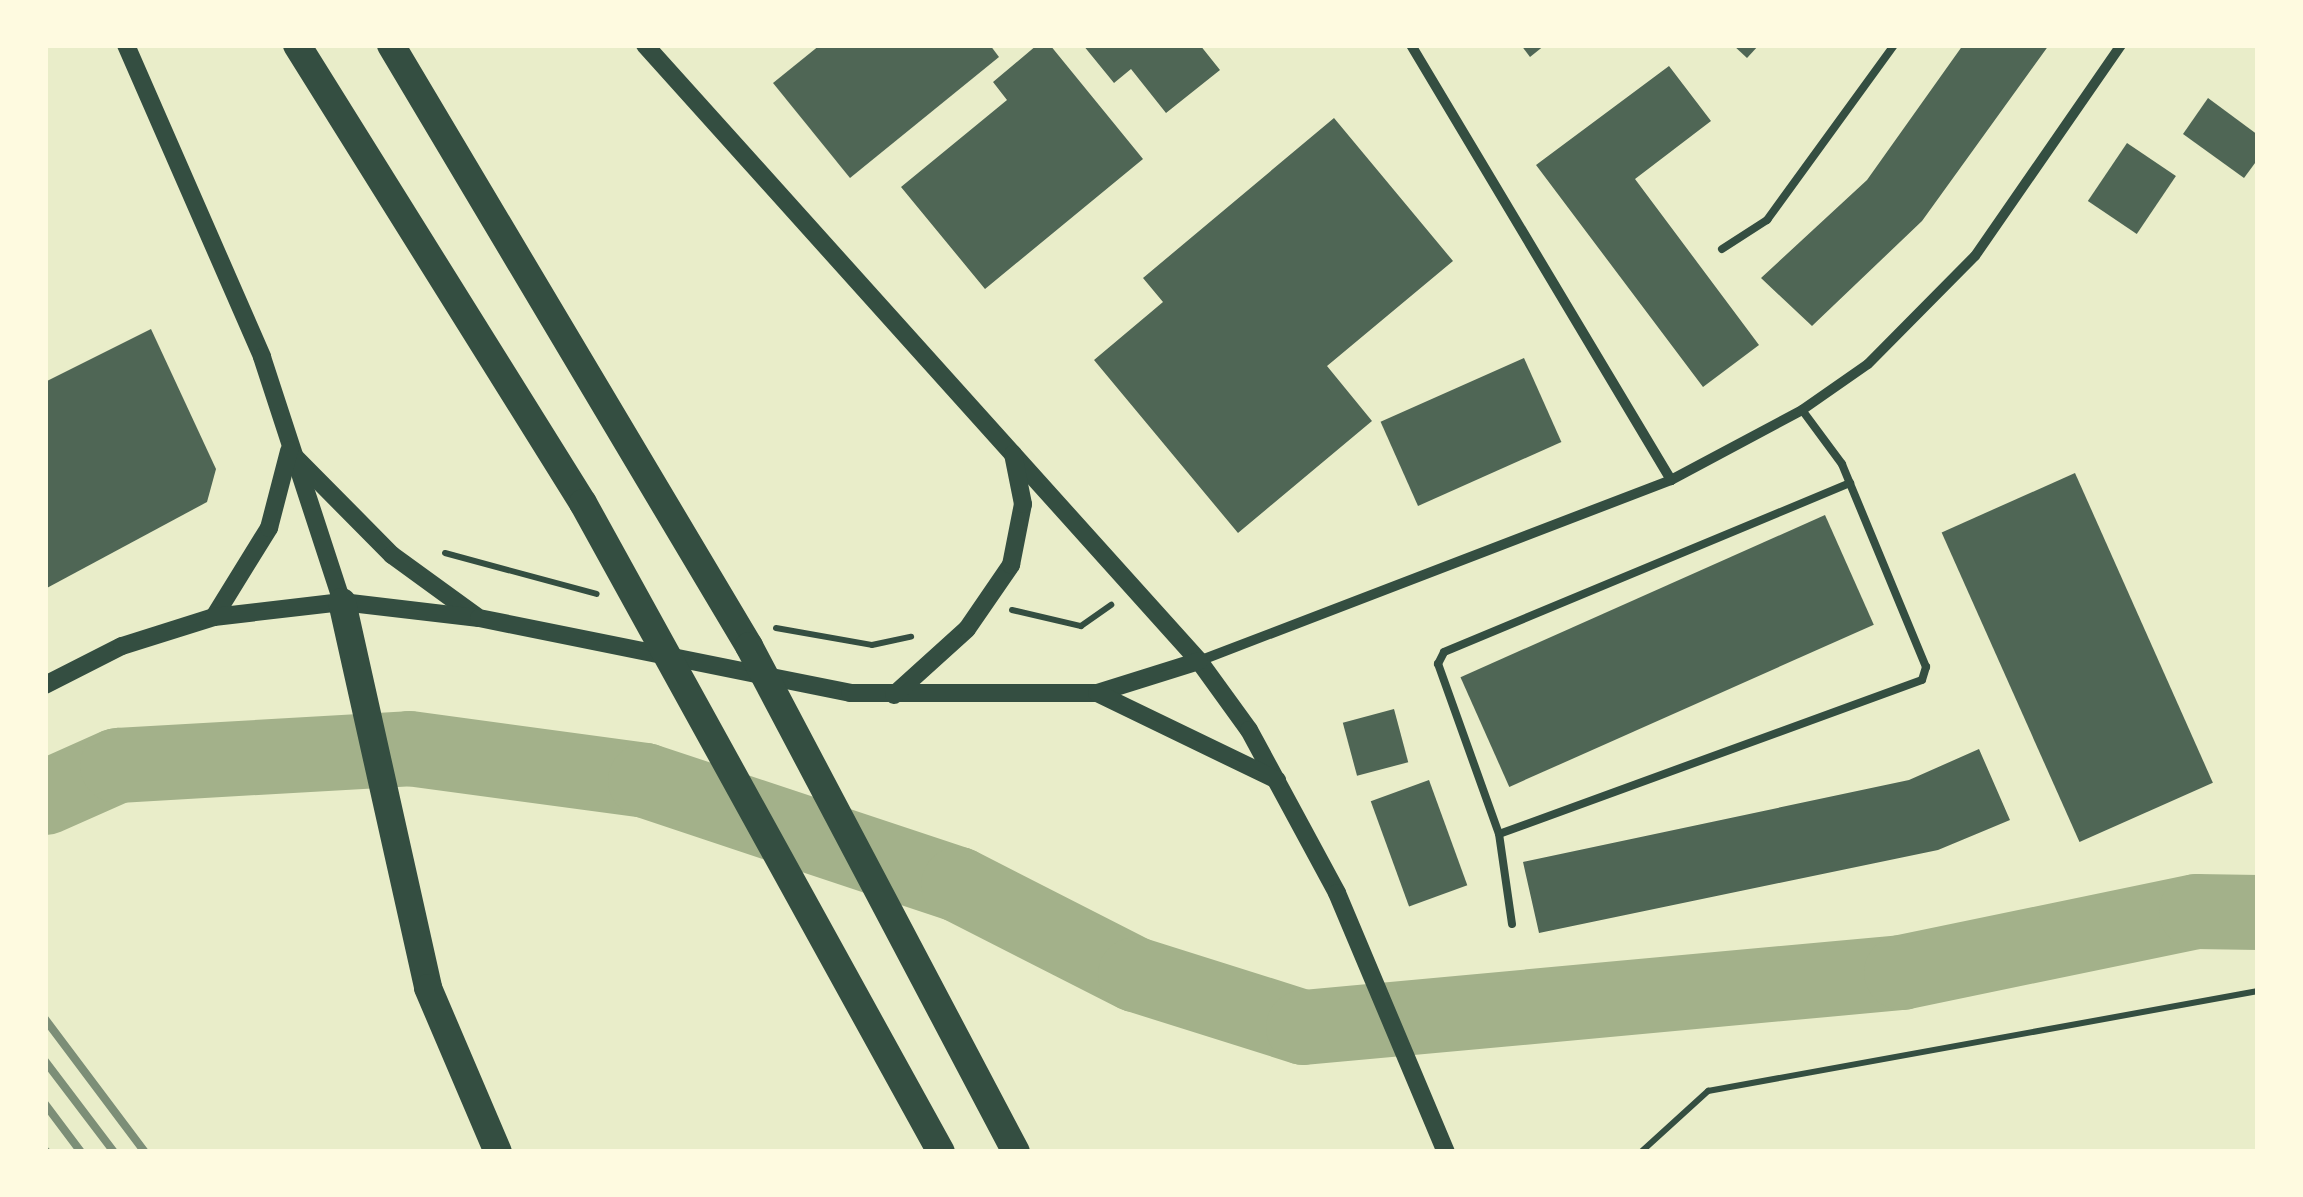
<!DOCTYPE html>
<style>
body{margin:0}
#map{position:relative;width:2303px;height:1197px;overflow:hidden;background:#e9edc9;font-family:"Golos Text",sans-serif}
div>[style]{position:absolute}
.river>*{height:75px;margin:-37.5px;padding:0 37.5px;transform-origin:37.5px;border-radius:37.5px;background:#a3b18a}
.building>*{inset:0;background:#4f6655;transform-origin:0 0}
.path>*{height:6px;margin:-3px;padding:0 3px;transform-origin:3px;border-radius:3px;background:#344e41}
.service>*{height:8px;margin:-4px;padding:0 4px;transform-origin:4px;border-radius:4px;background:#344e41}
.minor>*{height:10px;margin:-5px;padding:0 5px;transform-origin:5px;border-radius:5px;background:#344e41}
.tertiary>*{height:18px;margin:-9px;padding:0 9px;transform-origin:9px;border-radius:9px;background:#344e41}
.trunk>*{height:28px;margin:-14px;padding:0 14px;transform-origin:14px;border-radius:14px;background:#344e41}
.rail>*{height:8px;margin:-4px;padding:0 4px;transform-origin:4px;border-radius:4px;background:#7c8e77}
span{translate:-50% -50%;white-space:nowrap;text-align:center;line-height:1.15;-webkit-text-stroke:9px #fefae0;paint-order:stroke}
.frame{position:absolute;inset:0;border:48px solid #fefae0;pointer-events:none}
</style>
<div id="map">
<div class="river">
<div style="left:45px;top:797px;width:79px;rotate:-24deg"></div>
<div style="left:117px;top:765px;width:292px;rotate:-3.3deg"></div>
<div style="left:409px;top:748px;width:238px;rotate:7.7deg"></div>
<div style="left:645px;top:780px;width:330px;rotate:18.4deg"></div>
<div style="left:958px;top:884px;width:199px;rotate:27deg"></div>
<div style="left:1135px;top:974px;width:176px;rotate:17.5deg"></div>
<div style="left:1303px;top:1027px;width:601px;rotate:-5.25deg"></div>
<div style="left:1901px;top:972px;width:301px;rotate:-11.7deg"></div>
<div style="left:2196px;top:911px;width:62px;rotate:0.9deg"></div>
</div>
<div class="building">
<div style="clip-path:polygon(820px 45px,990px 45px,999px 57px,850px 178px,773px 83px)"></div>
<div style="clip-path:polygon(1037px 45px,1050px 45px,1143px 159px,985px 289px,901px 187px,1007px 100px,993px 82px)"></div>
<div style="clip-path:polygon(1083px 45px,1200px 45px,1220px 70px,1166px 113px,1131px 69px,1114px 83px)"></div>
<div style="clip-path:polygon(1521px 45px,1545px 45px,1530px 57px)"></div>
<div style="clip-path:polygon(1733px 45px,1759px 45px,1747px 58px)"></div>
<div style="clip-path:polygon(1963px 45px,2049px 45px,1922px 221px,1812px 326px,1761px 278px,1867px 180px)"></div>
<div style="clip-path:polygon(1669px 66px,1711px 121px,1635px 179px,1759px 345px,1703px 387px,1536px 165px)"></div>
<div style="clip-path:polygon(2208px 98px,2258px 135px,2258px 159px,2244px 178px,2183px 134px)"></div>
<div style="clip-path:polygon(1334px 118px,1453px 261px,1327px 366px,1372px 421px,1238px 533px,1094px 360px,1163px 302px,1143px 278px)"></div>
<div style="left:2127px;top:143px;width:59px;height:70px;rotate:34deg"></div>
<div style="clip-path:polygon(151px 329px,216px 469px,207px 502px,45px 589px,45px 382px)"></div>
<div style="left:1524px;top:358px;width:92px;height:157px;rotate:66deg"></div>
<div style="left:2075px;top:473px;width:339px;height:146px;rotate:66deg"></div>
<div style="left:1825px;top:515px;width:120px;height:399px;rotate:66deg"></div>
<div style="left:1394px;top:709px;width:55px;height:53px;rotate:75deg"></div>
<div style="clip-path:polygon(1979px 749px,2010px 820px,1938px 850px,1539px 933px,1523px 862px,1909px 780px)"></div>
<div style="left:1429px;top:780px;width:112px;height:62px;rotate:70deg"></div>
</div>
<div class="path">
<div style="left:445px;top:553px;width:157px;rotate:15.1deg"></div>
<div style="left:1012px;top:610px;width:71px;rotate:13.1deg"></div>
<div style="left:1081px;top:626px;width:37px;rotate:-35deg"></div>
<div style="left:776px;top:628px;width:97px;rotate:10deg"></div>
<div style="left:872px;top:645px;width:40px;rotate:-12deg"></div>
<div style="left:1641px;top:1152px;width:91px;rotate:-42.3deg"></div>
<div style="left:1708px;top:1091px;width:559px;rotate:-10.3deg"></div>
</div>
<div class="service">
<div style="left:1722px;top:249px;width:54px;rotate:-32.8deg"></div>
<div style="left:1767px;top:220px;width:216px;rotate:-54deg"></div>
<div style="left:1499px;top:834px;width:450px;rotate:-20deg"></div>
<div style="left:1922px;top:680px;width:14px;rotate:-73deg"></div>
<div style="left:1926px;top:667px;width:220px;rotate:-112.5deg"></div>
<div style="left:1842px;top:464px;width:67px;rotate:-126.5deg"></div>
<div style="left:1512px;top:924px;width:91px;rotate:-98.2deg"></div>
<div style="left:1499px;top:834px;width:181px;rotate:-109.7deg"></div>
<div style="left:1438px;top:664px;width:13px;rotate:-63deg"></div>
<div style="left:1444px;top:652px;width:440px;rotate:-22.6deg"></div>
</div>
<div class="minor">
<div style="left:1411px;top:45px;width:507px;rotate:59.13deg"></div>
<div style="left:1199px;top:661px;width:506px;rotate:-20.98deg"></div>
<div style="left:1671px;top:480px;width:149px;rotate:-28.1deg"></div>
<div style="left:1802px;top:410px;width:80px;rotate:-34.9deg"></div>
<div style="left:1868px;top:364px;width:152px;rotate:-45.3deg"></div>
<div style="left:1975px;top:256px;width:257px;rotate:-55.3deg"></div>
</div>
<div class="tertiary">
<div style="left:126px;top:45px;width:340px;rotate:66.4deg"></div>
<div style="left:262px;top:357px;width:258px;rotate:71.9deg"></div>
<div style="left:645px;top:45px;width:828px;rotate:48.03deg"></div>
<div style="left:1199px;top:661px;width:85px;rotate:54.1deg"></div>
<div style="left:1249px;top:730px;width:185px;rotate:61.6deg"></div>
<div style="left:1337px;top:893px;width:281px;rotate:67.2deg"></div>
<div style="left:293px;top:455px;width:141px;rotate:45.3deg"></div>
<div style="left:392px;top:555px;width:104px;rotate:36deg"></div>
<div style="left:214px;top:617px;width:105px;rotate:-58.3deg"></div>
<div style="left:269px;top:528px;width:80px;rotate:-75.4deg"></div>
<div style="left:45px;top:685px;width:86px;rotate:-26.9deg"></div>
<div style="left:122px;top:646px;width:96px;rotate:-17.5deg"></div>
<div style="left:214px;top:617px;width:129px;rotate:-6.7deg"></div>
<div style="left:342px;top:602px;width:138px;rotate:6.7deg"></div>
<div style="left:479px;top:618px;width:379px;rotate:11.4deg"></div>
<div style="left:850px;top:693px;width:247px"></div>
<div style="left:1097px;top:693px;width:107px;rotate:-17.4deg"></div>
<div style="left:1097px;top:693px;width:200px;rotate:25.8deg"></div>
<div style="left:894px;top:695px;width:98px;rotate:-42.1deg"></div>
<div style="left:967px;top:629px;width:78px;rotate:-55.5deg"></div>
<div style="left:1011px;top:565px;width:62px;rotate:-78.9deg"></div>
<div style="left:1023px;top:504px;width:51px;rotate:-101.3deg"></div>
</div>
<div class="trunk">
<div style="left:297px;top:45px;width:540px;rotate:58.02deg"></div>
<div style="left:583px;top:503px;width:741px;rotate:61.12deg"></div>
<div style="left:391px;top:45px;width:700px;rotate:59.22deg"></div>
<div style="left:749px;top:646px;width:572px;rotate:62.18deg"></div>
<div style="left:342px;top:602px;width:395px;rotate:77.4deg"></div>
<div style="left:428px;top:988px;width:178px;rotate:66.9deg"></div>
</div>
<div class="rail">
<div style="left:45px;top:1019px;width:166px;rotate:53.1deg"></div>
<div style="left:45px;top:1061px;width:114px;rotate:52.8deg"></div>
<div style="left:45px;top:1104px;width:60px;rotate:53.1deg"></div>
<div style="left:45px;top:1150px;width:3px;rotate:45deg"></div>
</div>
<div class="frame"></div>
</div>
